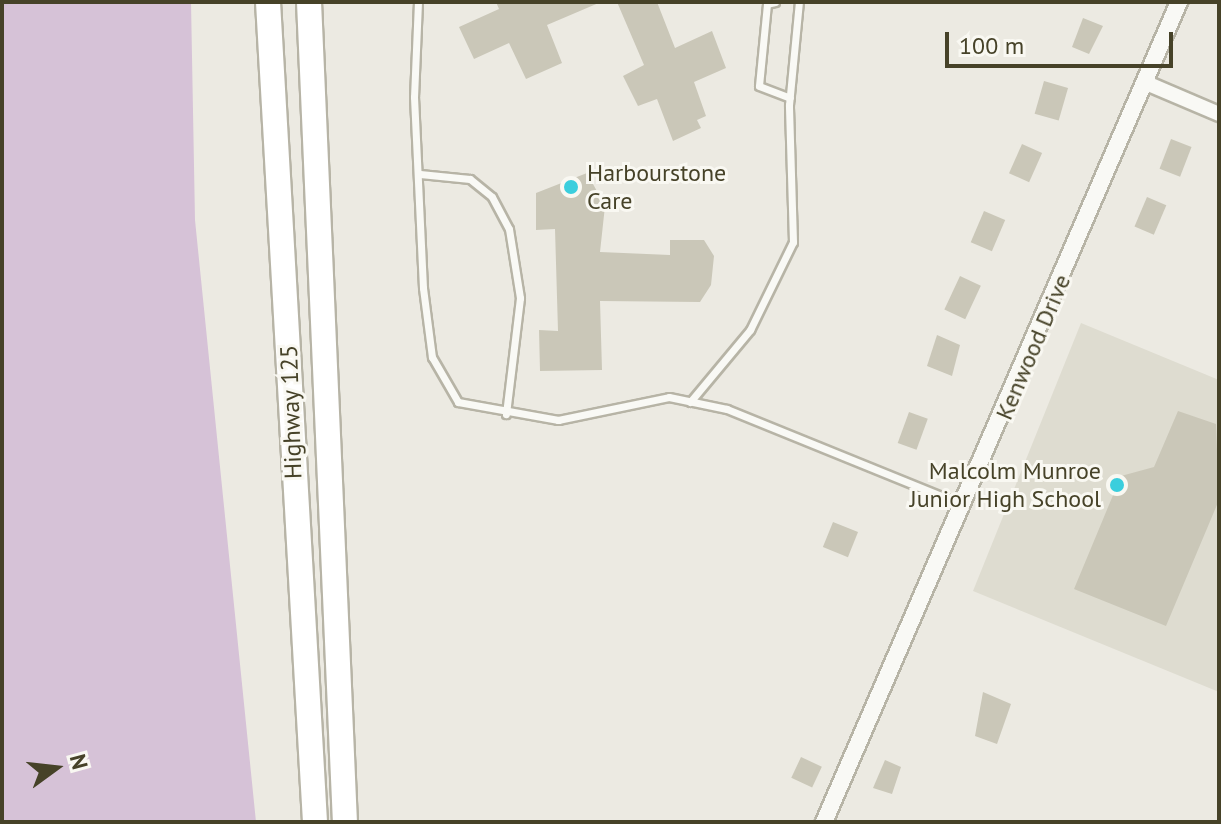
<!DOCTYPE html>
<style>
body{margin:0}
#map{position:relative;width:1221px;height:824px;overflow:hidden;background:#eceae2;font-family:"PT Sans",sans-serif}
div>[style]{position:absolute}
.built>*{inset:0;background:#dedcd0}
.green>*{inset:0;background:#d6c2d7}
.building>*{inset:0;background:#cac7b8;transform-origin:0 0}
.roads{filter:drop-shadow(2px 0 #b7b4a6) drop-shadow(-2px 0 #b7b4a6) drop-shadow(0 2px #b7b4a6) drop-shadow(0 -2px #b7b4a6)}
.service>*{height:7px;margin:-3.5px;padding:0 3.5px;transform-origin:3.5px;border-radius:3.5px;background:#f9f9f5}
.minor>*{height:14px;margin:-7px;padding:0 7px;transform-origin:7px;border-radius:7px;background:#f9f9f5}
.tertiary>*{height:16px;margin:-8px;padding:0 8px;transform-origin:8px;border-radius:8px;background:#f9f9f5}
.motorway>*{height:24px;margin:-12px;padding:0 12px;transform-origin:12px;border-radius:12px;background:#fff}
.dots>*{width:22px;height:22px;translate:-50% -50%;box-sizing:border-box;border:4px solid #f9f8f2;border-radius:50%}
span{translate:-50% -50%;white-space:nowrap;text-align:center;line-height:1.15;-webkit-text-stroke:6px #f9f8f2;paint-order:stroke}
.poi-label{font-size:24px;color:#464228}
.left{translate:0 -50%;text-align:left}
.right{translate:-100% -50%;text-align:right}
.street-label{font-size:24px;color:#464228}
.frame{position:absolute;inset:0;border:4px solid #464228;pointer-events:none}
.north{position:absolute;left:16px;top:728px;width:80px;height:80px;-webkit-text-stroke:6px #f9f8f2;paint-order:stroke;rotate:75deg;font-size:22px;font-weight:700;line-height:32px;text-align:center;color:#464228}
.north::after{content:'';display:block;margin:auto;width:28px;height:36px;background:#464228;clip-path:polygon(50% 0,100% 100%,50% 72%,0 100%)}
.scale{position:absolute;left:945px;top:32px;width:228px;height:36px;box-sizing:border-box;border:4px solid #464228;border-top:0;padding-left:10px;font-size:24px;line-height:28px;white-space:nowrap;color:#464228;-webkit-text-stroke:6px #f9f8f2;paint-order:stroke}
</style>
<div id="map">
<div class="built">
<div style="clip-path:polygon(1081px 323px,1219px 380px,1219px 692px,973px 591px)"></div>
</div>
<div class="green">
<div style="clip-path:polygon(2px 2px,191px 2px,195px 220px,256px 822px,2px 822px)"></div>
</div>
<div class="building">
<div style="clip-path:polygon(496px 2px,601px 2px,547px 25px,562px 63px,526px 79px,509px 43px,474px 59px,459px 27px,499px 9px)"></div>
<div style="clip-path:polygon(617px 2px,657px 2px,675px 48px,712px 31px,726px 68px,694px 82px,706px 116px,697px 120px,701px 128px,673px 141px,657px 99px,638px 106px,623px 76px,644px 65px)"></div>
<div style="clip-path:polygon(1083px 18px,1103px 26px,1089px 54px,1072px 47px)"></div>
<div style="left:1044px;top:81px;width:25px;height:34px;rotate:16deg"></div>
<div style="left:1171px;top:139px;width:22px;height:32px;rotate:21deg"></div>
<div style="left:1022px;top:144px;width:22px;height:32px;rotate:24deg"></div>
<div style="clip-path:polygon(587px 173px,605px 206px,600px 252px,670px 255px,670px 240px,704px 240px,714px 256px,711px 285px,700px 302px,600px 301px,602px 370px,540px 371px,539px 330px,558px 331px,555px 229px,536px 230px,536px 193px)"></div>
<div style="left:1147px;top:197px;width:21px;height:32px;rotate:23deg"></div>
<div style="left:984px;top:211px;width:23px;height:34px;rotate:23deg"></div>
<div style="left:960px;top:276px;width:23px;height:37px;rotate:25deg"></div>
<div style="clip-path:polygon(937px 335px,960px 345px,952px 376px,927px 366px)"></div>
<div style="clip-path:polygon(1178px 411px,1216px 424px,1219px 500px,1166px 626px,1074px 589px,1121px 476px,1154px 467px)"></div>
<div style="left:909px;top:412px;width:20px;height:33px;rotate:20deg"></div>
<div style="left:833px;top:522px;width:27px;height:27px;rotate:22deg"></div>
<div style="clip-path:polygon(983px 692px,1011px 704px,997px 744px,975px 736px)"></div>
<div style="left:801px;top:757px;width:23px;height:23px;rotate:25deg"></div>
<div style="clip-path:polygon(885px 760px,901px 767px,892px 794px,873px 788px)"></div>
</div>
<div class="roads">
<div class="service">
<div style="left:418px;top:2px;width:95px;rotate:92.4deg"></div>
<div style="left:414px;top:97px;width:191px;rotate:87.3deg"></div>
<div style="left:423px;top:288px;width:70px;rotate:82.6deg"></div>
<div style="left:432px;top:357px;width:52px;rotate:60deg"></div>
<div style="left:458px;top:402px;width:102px;rotate:10.2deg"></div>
<div style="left:558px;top:420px;width:113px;rotate:-11.7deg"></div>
<div style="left:669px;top:397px;width:59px;rotate:11.7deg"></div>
<div style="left:727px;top:409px;width:255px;rotate:22.1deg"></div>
<div style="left:775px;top:2px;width:8px;rotate:166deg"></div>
<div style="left:767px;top:4px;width:82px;rotate:95.6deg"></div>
<div style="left:759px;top:86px;width:33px;rotate:21deg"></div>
<div style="left:420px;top:174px;width:50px;rotate:5.7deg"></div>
<div style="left:470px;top:179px;width:28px;rotate:39deg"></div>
<div style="left:492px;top:197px;width:36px;rotate:62deg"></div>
<div style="left:509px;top:229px;width:70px;rotate:80.9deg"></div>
<div style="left:520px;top:298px;width:117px;rotate:96.9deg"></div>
<div style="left:690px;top:402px;width:94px;rotate:-50.2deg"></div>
<div style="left:750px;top:330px;width:98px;rotate:-64deg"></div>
<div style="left:793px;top:242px;width:137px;rotate:-91.7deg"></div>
<div style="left:789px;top:105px;width:103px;rotate:-84.5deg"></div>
</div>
<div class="minor">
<div style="left:1144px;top:82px;width:82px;rotate:23.1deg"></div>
</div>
<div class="tertiary">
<div style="left:824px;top:822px;width:894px;rotate:-66.59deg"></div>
</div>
<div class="motorway">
<div style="left:268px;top:2px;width:821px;rotate:86.72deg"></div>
<div style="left:309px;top:2px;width:821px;rotate:87.49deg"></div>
</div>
</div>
<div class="dots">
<div style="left:571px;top:187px;background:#3bcedd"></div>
<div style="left:1117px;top:485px;background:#3bcedd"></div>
</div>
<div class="poi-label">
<span class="left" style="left:587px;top:187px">Harbourstone<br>Care</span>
<span class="right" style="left:1101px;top:485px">Malcolm Munroe<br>Junior High School</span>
</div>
<div class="street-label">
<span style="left:1033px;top:347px;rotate:-67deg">Kenwood Drive</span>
<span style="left:291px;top:412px;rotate:-92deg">Highway 125</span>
</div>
<div class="frame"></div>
<div class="north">N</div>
<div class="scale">100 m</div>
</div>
